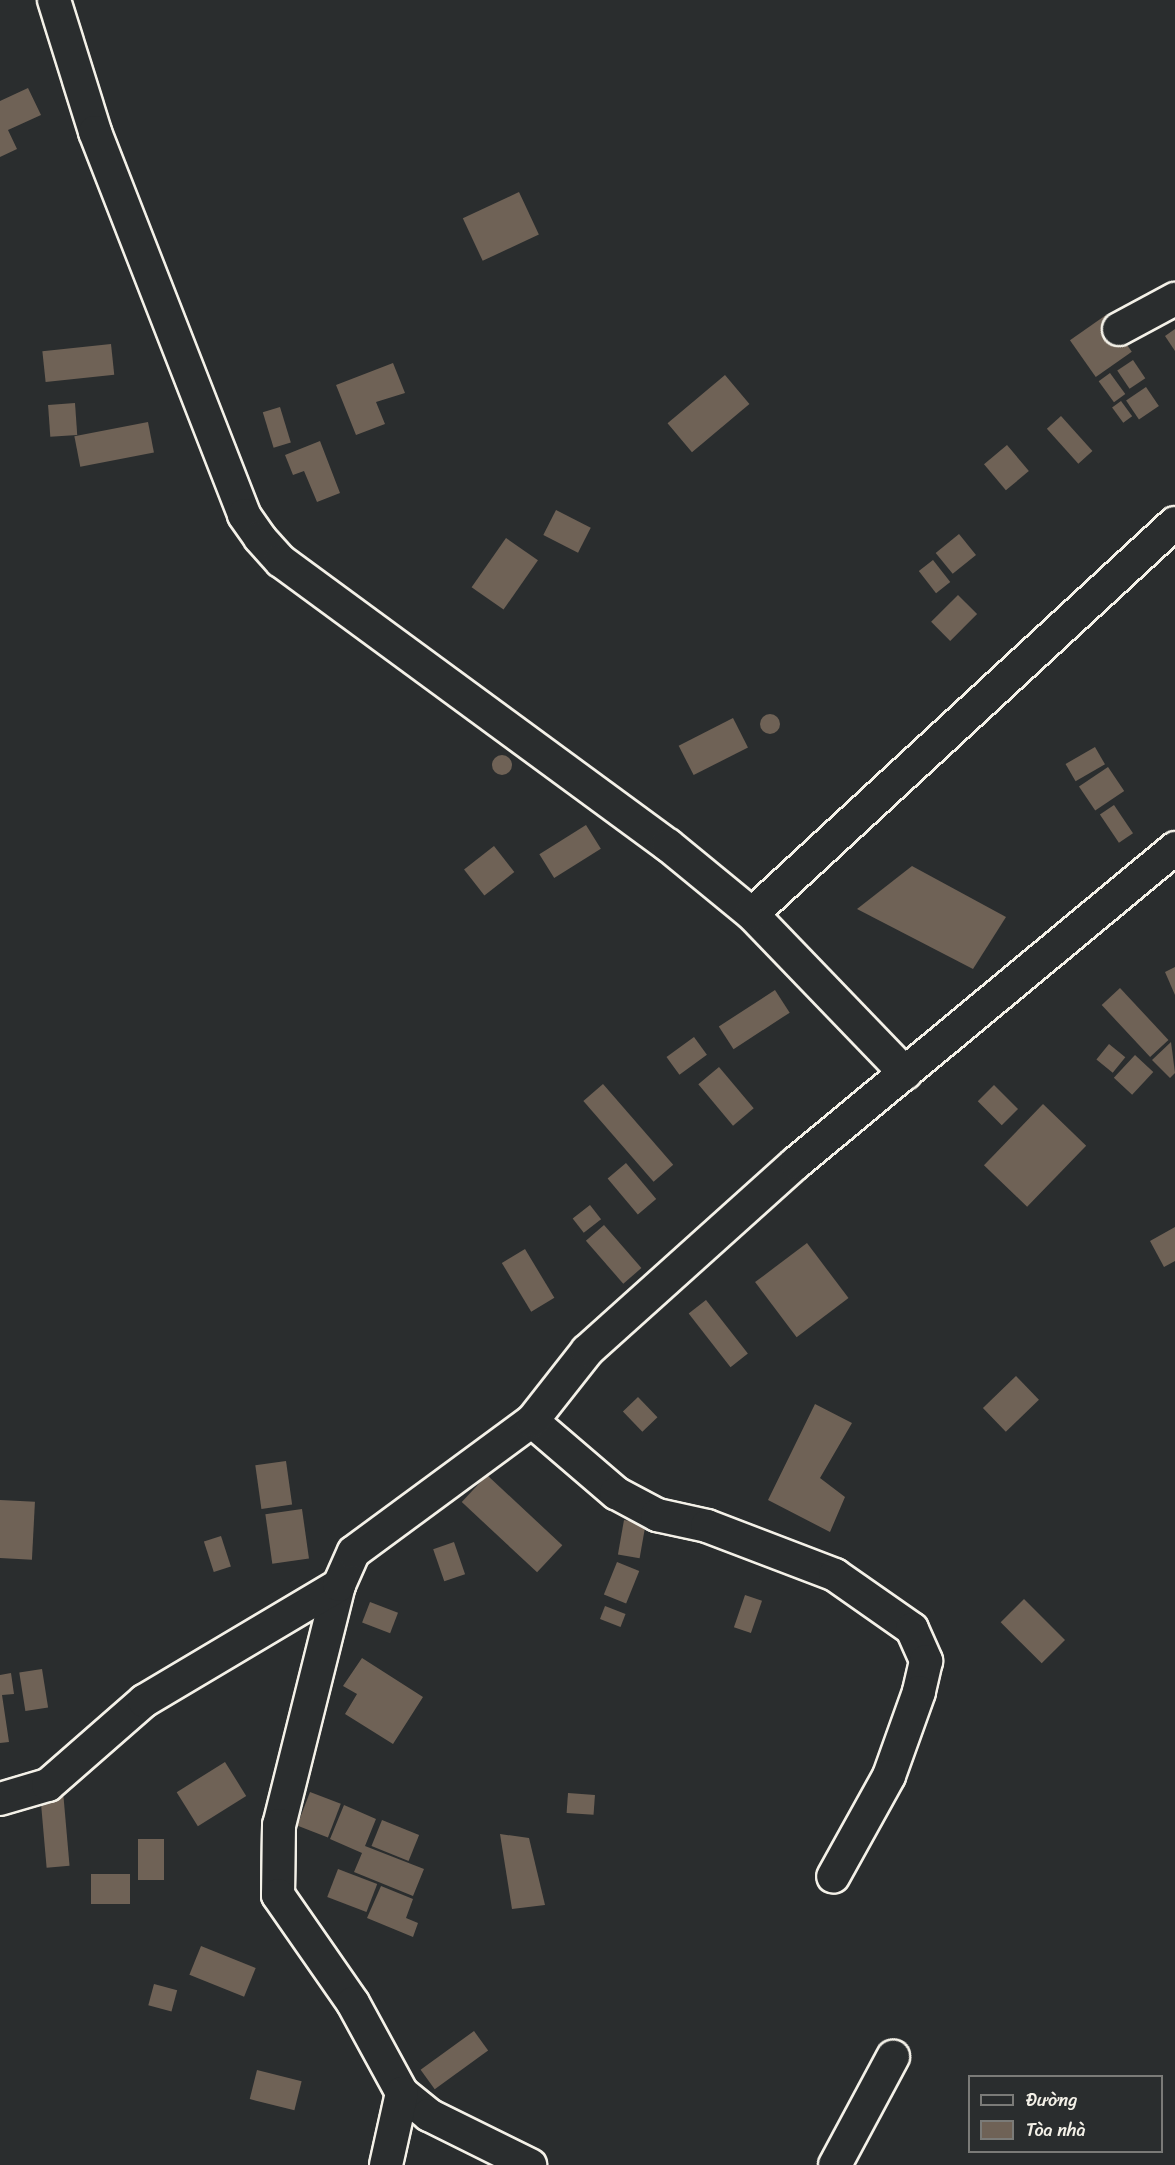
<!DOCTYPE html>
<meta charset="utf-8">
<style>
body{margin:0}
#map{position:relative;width:1175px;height:2165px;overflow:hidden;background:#2a2d2e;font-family:Sriracha,sans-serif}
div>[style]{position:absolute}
.building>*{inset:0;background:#6f6256;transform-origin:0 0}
.round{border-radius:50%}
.roads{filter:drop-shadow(2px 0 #f4f1e8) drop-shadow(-2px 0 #f4f1e8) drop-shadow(0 2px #f4f1e8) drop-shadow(0 -2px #f4f1e8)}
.street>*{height:32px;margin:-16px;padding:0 16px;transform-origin:16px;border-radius:16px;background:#2a2d2e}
span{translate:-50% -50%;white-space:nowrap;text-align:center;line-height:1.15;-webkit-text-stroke:6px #2a2d2e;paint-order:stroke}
.legend{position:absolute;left:968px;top:2075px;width:195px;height:78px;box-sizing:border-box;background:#2a2d2e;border:2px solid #7b7b78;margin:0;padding:8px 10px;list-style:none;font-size:18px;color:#f4f1e8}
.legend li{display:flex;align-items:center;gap:12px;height:30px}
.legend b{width:30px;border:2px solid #7b7b78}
</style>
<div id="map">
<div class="building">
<div style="clip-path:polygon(28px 88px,41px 115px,8px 130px,17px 149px,0 157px,0 101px)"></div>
<div style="left:519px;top:192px;width:47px;height:62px;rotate:65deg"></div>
<div style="left:1106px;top:315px;width:45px;height:44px;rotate:55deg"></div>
<div style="clip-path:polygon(1175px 329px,1175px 351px,1165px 336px)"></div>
<div style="left:111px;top:344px;width:31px;height:69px;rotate:84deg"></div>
<div style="left:1133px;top:360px;width:22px;height:19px;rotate:56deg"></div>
<div style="clip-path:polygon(393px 363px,405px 393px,376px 402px,385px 424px,356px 435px,336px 385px)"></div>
<div style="left:1110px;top:373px;width:26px;height:14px;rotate:54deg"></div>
<div style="left:725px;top:375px;width:38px;height:75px;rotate:50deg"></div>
<div style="left:1146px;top:387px;width:23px;height:24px;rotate:56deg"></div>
<div style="left:1121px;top:401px;width:19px;height:11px;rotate:54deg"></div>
<div style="left:75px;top:403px;width:32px;height:27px;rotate:86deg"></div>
<div style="left:280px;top:407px;width:37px;height:18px;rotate:73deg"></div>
<div style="left:1061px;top:416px;width:47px;height:19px;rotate:48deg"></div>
<div style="left:148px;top:422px;width:31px;height:75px;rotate:79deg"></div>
<div style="clip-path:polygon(320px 441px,340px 493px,317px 502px,304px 471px,293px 475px,285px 455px)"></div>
<div style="left:1007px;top:445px;width:34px;height:30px;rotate:50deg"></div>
<div style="left:556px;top:510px;width:39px;height:28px;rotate:27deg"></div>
<div style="left:959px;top:534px;width:27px;height:30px;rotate:51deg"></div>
<div style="left:506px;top:538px;width:39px;height:60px;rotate:35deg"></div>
<div style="left:933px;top:560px;width:28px;height:18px;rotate:52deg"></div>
<div style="left:958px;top:595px;width:27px;height:38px;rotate:45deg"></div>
<div class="round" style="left:760px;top:714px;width:20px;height:20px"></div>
<div style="left:733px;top:718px;width:33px;height:61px;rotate:63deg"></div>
<div style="left:1095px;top:747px;width:20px;height:34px;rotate:60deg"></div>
<div class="round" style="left:492px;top:755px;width:20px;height:20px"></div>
<div style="left:1108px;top:767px;width:29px;height:35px;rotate:56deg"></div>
<div style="left:1114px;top:805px;width:34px;height:17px;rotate:56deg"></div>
<div style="left:586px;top:825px;width:28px;height:55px;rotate:58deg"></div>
<div style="left:494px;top:846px;width:33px;height:38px;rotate:52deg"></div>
<div style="clip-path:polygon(912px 866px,1006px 917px,973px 969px,857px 909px)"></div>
<div style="clip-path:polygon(1175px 967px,1175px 995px,1165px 972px)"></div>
<div style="left:1120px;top:988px;width:71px;height:25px;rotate:47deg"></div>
<div style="left:775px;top:990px;width:27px;height:67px;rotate:57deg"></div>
<div style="left:694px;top:1037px;width:22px;height:34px;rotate:54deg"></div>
<div style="clip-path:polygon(1171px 1042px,1175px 1073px,1170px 1078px,1152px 1060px)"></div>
<div style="left:1109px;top:1044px;width:21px;height:20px;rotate:39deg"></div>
<div style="left:1135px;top:1055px;width:25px;height:31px;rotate:43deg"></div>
<div style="left:719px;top:1067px;width:54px;height:27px;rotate:50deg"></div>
<div style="left:603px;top:1084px;width:107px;height:26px;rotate:49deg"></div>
<div style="left:994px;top:1085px;width:34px;height:23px;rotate:45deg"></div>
<div style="left:1043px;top:1104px;width:60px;height:85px;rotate:44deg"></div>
<div style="left:626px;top:1163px;width:47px;height:24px;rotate:50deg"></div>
<div style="left:590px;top:1205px;width:18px;height:22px;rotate:52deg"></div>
<div style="left:604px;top:1225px;width:57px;height:24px;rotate:49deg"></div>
<div style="clip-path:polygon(1175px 1227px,1175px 1261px,1164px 1267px,1150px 1241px)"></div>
<div style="left:807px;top:1243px;width:69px;height:65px;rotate:53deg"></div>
<div style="left:525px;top:1249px;width:57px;height:27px;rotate:59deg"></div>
<div style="left:706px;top:1300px;width:68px;height:22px;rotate:52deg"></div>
<div style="left:1016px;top:1376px;width:33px;height:46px;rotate:46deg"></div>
<div style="left:638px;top:1397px;width:28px;height:21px;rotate:46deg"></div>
<div style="clip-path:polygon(815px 1404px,852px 1423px,820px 1478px,845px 1497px,830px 1532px,768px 1500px)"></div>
<div style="left:286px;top:1461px;width:44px;height:31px;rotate:82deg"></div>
<div style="left:487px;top:1475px;width:103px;height:37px;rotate:43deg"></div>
<div style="left:0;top:1500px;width:35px;height:58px;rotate:3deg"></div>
<div style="left:302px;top:1509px;width:50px;height:37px;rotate:82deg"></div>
<div style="left:624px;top:1520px;width:22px;height:35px;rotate:10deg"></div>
<div style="left:221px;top:1536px;width:32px;height:18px;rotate:72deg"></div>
<div style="left:454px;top:1542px;width:34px;height:22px;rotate:71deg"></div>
<div style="left:617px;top:1562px;width:24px;height:35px;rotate:22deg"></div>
<div style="left:745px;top:1595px;width:18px;height:34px;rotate:19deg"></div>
<div style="left:1024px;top:1599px;width:58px;height:33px;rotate:45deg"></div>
<div style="left:370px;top:1602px;width:30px;height:22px;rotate:21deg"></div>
<div style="left:605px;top:1606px;width:22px;height:14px;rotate:21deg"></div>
<div style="clip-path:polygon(362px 1658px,423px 1697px,393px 1744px,345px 1714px,357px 1694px,343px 1686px)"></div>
<div style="left:42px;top:1669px;width:39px;height:23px;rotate:81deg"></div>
<div style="clip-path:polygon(11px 1673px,14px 1694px,2px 1695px,9px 1742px,0 1743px,0 1675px)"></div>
<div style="left:225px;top:1762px;width:40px;height:57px;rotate:58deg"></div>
<div style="left:63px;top:1791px;width:75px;height:23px;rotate:85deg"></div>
<div style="left:310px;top:1792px;width:33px;height:36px;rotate:21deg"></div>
<div style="left:568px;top:1793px;width:27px;height:20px;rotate:4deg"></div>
<div style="clip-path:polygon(344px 1805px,376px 1819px,365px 1846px,424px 1869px,413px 1896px,354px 1872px,362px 1853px,330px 1839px)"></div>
<div style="left:382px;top:1820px;width:40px;height:28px;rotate:22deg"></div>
<div style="clip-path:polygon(500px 1834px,529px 1838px,545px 1905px,512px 1909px)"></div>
<div style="left:138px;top:1839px;width:26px;height:41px"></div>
<div style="left:338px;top:1869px;width:42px;height:30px;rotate:21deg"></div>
<div style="left:130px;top:1874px;width:30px;height:39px;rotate:90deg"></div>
<div style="clip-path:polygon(381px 1886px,413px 1899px,406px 1918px,418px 1923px,413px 1937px,367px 1918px)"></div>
<div style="left:201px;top:1946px;width:59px;height:31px;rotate:22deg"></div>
<div style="left:154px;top:1984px;width:24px;height:22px;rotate:15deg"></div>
<div style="left:474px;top:2031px;width:24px;height:66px;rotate:54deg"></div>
<div style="left:257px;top:2070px;width:46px;height:30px;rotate:14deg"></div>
</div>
<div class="roads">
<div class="street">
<div style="left:54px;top:0;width:138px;rotate:72.7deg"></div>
<div style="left:95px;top:132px;width:411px;rotate:68.7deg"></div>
<div style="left:244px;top:515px;width:28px;rotate:55deg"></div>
<div style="left:260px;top:538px;width:31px;rotate:48deg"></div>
<div style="left:281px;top:561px;width:480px;rotate:36.3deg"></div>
<div style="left:668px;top:845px;width:109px;rotate:39.4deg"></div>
<div style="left:752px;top:914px;width:221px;rotate:46.1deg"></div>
<div style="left:1119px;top:329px;width:64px;rotate:-28.2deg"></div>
<div style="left:752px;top:914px;width:576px;rotate:-42.75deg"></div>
<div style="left:532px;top:1421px;width:111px;rotate:40.6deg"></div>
<div style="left:616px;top:1493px;width:47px;rotate:28.2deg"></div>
<div style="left:657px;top:1515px;width:51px;rotate:12.4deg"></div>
<div style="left:707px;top:1526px;width:137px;rotate:20.9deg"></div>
<div style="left:835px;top:1575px;width:94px;rotate:35deg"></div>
<div style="left:912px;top:1629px;width:35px;rotate:66deg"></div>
<div style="left:926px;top:1661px;width:32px;rotate:103deg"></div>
<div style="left:919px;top:1692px;width:89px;rotate:109.7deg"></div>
<div style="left:889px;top:1776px;width:115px;rotate:119deg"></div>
<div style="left:339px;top:1585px;width:247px;rotate:104deg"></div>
<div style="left:279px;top:1825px;width:70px;rotate:90.8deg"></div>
<div style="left:278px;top:1895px;width:131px;rotate:55.2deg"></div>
<div style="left:353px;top:2003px;width:102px;rotate:61.4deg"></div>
<div style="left:402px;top:2093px;width:35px;rotate:39deg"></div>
<div style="left:429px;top:2115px;width:113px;rotate:26.3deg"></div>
<div style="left:0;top:1799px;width:50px;rotate:-16.3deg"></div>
<div style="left:48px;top:1785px;width:128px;rotate:-41.2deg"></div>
<div style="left:144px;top:1701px;width:227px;rotate:-30.7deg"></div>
<div style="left:339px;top:1585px;width:36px;rotate:-66deg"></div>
<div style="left:354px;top:1552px;width:221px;rotate:-36.4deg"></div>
<div style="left:532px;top:1421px;width:89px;rotate:-51.8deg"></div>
<div style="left:587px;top:1351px;width:281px;rotate:-42deg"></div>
<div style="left:796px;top:1163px;width:493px;rotate:-39.7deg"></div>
<div style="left:386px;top:2165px;width:74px;rotate:-77.5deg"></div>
<div style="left:835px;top:2165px;width:123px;rotate:-61.8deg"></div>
</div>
</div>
<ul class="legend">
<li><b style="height:8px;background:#2a2d2e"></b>Đường</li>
<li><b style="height:16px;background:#6f6256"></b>Tòa nhà</li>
</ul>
</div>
